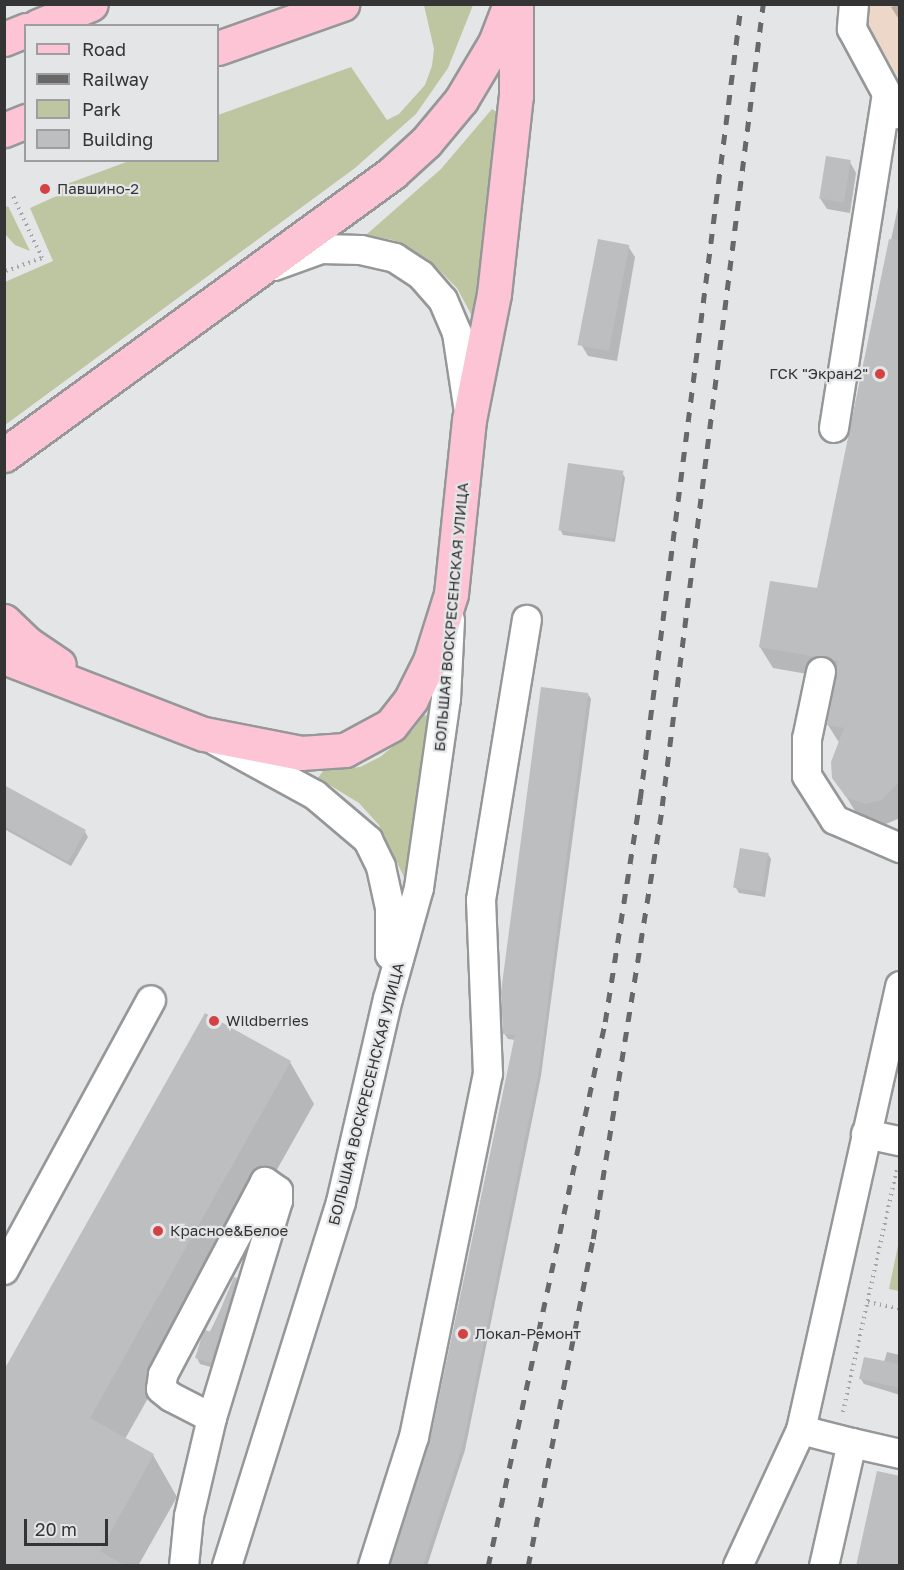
<!DOCTYPE html>
<meta charset="utf-8">
<style>
body{margin:0}
#map{position:relative;width:904px;height:1570px;overflow:hidden;background:#e4e5e7;font-family:"Golos Text",sans-serif}
div>[style]{position:absolute}
.commercial>*{inset:0;background:#ecd7c9}
.green>*{inset:0;background:#bdc5a1}
.shadow>*{inset:0;background:#0003}
.building>*{inset:0;background:#bdbec0;transform-origin:0 0}
.path>*{height:4px;margin-top:-2px;transform-origin:0;background:repeating-linear-gradient(90deg,#a3a4a6 0 1.5px,transparent 0 6px)}
.roads{filter:drop-shadow(2px 0 #959798) drop-shadow(-2px 0 #959798) drop-shadow(0 2px #959798) drop-shadow(0 -2px #959798)}
.minor>*{height:28px;margin:-14px;padding:0 14px;transform-origin:14px;border-radius:14px;background:#fff}
.major>*{height:33px;margin:-16.5px;padding:0 16.5px;transform-origin:16.5px;border-radius:16.5px;background:#fdc4d5}
.rail>*{height:4.5px;margin-top:-2.25px;transform-origin:0;background:repeating-linear-gradient(90deg,#686869 0 10px,transparent 0 20px)}
.dots>*{width:16px;height:16px;translate:-50% -50%;box-sizing:border-box;border:3px solid #e4e5e7;border-radius:50%}
span{translate:-50% -50%;white-space:nowrap;text-align:center;line-height:1.15;-webkit-text-stroke:4.5px #e4e5e7;paint-order:stroke}
.poi-label{font-size:15px;color:#343435}
.left{translate:0 -50%;text-align:left}
.right{translate:-100% -50%;text-align:right}
.street-label{font-size:15px;color:#343435}
.frame{position:absolute;inset:0;border:6px solid #343435;pointer-events:none}
.legend{position:absolute;left:24px;top:24px;width:195px;height:138px;box-sizing:border-box;background:#e4e5e7;border:2px solid #9e9ea0;margin:0;padding:8px 10px;list-style:none;font-size:18px;color:#343435}
.legend li{display:flex;align-items:center;gap:12px;height:30px}
.legend b{width:30px;border:2px solid #9e9ea0}
.scale{position:absolute;left:24px;top:1519px;width:84px;height:27px;box-sizing:border-box;border:3px solid #343435;border-top:0;padding-left:8px;font-size:18px;line-height:21px;white-space:nowrap;color:#343435;-webkit-text-stroke:4px #e4e5e7;paint-order:stroke}
</style>
<div id="map">
<div class="commercial">
<div style="clip-path:polygon(870px 5px,899px 5px,899px 79px,866px 22px)"></div>
</div>
<div class="green">
<div style="clip-path:polygon(424px 5px,473px 5px,448px 68px,416px 114px,355px 168px,5px 425px,5px 282px,53px 261px,30px 208px,59px 195px,56px 188px,129px 161px,218px 160px,218px 115px,351px 67px,387px 120px,399px 114px,425px 85px,432px 66px,434px 49px)"></div>
<div style="clip-path:polygon(492px 109px,500px 114px,476px 310px,471px 314px,457px 288px,429px 260px,393px 240px,366px 235px,441px 169px)"></div>
<div style="clip-path:polygon(8px 206px,30px 251px,15px 245px,5px 234px,5px 208px)"></div>
<div style="clip-path:polygon(424px 715px,430px 716px,404px 877px,379px 825px,359px 803px,318px 778px,323px 771px,360px 767px,380px 757px,413px 730px)"></div>
<div style="clip-path:polygon(899px 1241px,900px 1291px,899px 1291px,889px 1289px)"></div>
</div>
<div class="shadow">
<div style="clip-path:polygon(900px 4px,900px 21px,891px 7px)"></div>
<div style="clip-path:polygon(850px 162px,856px 173px,850px 213px,827px 209px,820px 198px)"></div>
<div style="clip-path:polygon(900px 197px,900px 818px,886px 824px,868px 823px,860px 819px,834px 777px,840px 744px,828px 725px,836px 679px,773px 668px,760px 647px,818px 590px)"></div>
<div style="clip-path:polygon(628px 246px,635px 257px,617px 361px,588px 356px,581px 344px)"></div>
<div style="clip-path:polygon(622px 472px,625px 478px,615px 542px,563px 535px,560px 529px)"></div>
<div style="clip-path:polygon(588px 694px,591px 699px,541px 1076px,465px 1450px,427px 1566px,390px 1566px,432px 1441px,516px 1040px,508px 1039px,504px 1033px)"></div>
<div style="clip-path:polygon(4px 786px,85px 832px,88px 837px,71px 866px,4px 829px)"></div>
<div style="clip-path:polygon(768px 854px,771px 859px,765px 897px,739px 893px,736px 888px)"></div>
<div style="clip-path:polygon(290px 1062px,314px 1104px,125px 1439px,153px 1455px,177px 1497px,138px 1566px,4px 1566px)"></div>
<div style="clip-path:polygon(236px 1279px,239px 1284px,214px 1368px,200px 1364px,197px 1358px)"></div>
<div style="clip-path:polygon(887px 1352px,900px 1355px,900px 1395px,864px 1384px,861px 1379px,884px 1362px)"></div>
</div>
<div class="building">
<div style="left:826px;top:156px;width:25px;height:43px;rotate:9deg"></div>
<div style="left:598px;top:239px;width:32px;height:108px;rotate:11deg"></div>
<div style="clip-path:polygon(889px 239px,900px 240px,900px 781px,882px 800px,865px 804px,846px 797px,832px 778px,831px 762px,844px 728px,827px 725px,838px 661px,759px 647px,770px 581px,817px 588px)"></div>
<div style="left:568px;top:463px;width:56px;height:68px;rotate:8deg"></div>
<div style="clip-path:polygon(541px 687px,588px 693px,539px 1070px,463px 1444px,423px 1566px,390px 1566px,430px 1440px,515px 1035px,503px 1034px,501px 992px)"></div>
<div style="clip-path:polygon(4px 785px,86px 830px,68px 862px,4px 826px)"></div>
<div style="left:740px;top:848px;width:29px;height:40px;rotate:10deg"></div>
<div style="clip-path:polygon(205px 1013px,291px 1061px,90px 1418px,154px 1454px,100px 1551px,126px 1566px,4px 1566px,4px 1370px)"></div>
<div style="clip-path:polygon(234px 1277px,237px 1278px,211px 1363px,195px 1358px,201px 1339px,205px 1330px,211px 1332px)"></div>
<div style="clip-path:polygon(864px 1357px,900px 1364px,900px 1388px,859px 1379px)"></div>
<div style="clip-path:polygon(877px 1471px,900px 1476px,900px 1566px,856px 1566px)"></div>
</div>
<div class="path">
<div style="left:6px;top:271px;width:38px;rotate:-20deg"></div>
<div style="left:42px;top:258px;width:68px;rotate:-115.1deg"></div>
<div style="left:868px;top:1302px;width:33px;rotate:12deg"></div>
<div style="left:843px;top:1412px;width:250px;rotate:-77.5deg"></div>
</div>
<div class="roads">
<div class="minor">
<div style="left:854px;top:4px;width:25px;rotate:95deg"></div>
<div style="left:852px;top:29px;width:97px;rotate:61.6deg"></div>
<div style="left:274px;top:266px;width:50px;rotate:-19.9deg"></div>
<div style="left:321px;top:249px;width:40px;rotate:1.4deg"></div>
<div style="left:361px;top:250px;width:35px;rotate:13deg"></div>
<div style="left:395px;top:258px;width:31px;rotate:33deg"></div>
<div style="left:421px;top:275px;width:33px;rotate:49deg"></div>
<div style="left:443px;top:300px;width:36px;rotate:67deg"></div>
<div style="left:457px;top:333px;width:74px;rotate:81.4deg"></div>
<div style="left:834px;top:428px;width:334px;rotate:-81deg"></div>
<div style="left:821px;top:672px;width:68px;rotate:101.8deg"></div>
<div style="left:807px;top:739px;width:37px;rotate:90deg"></div>
<div style="left:807px;top:776px;width:52px;rotate:57.5deg"></div>
<div style="left:835px;top:820px;width:71px;rotate:23.3deg"></div>
<div style="left:216px;top:741px;width:113px;rotate:28.6deg"></div>
<div style="left:315px;top:795px;width:70px;rotate:40.3deg"></div>
<div style="left:368px;top:840px;width:30px;rotate:64deg"></div>
<div style="left:381px;top:867px;width:42px;rotate:77.6deg"></div>
<div style="left:390px;top:908px;width:47px;rotate:90deg"></div>
<div style="left:866px;top:1134px;width:35px;rotate:12deg"></div>
<div style="left:4px;top:1270px;width:307px;rotate:-61.4deg"></div>
<div style="left:801px;top:1430px;width:53px;rotate:14.3deg"></div>
<div style="left:184px;top:1566px;width:50px;rotate:-84.3deg"></div>
<div style="left:189px;top:1516px;width:101px;rotate:-76.8deg"></div>
<div style="left:212px;top:1418px;width:227px;rotate:-73.1deg"></div>
<div style="left:278px;top:1201px;width:10px;rotate:-90deg"></div>
<div style="left:278px;top:1191px;width:16px;rotate:-145deg"></div>
<div style="left:265px;top:1182px;width:218px;rotate:117.9deg"></div>
<div style="left:163px;top:1375px;width:14px;rotate:98deg"></div>
<div style="left:161px;top:1389px;width:13px;rotate:39deg"></div>
<div style="left:171px;top:1397px;width:46px;rotate:27.1deg"></div>
<div style="left:227px;top:1566px;width:381px;rotate:-72.6deg"></div>
<div style="left:341px;top:1202px;width:208px;rotate:-77deg"></div>
<div style="left:388px;top:999px;width:115px;rotate:-74.4deg"></div>
<div style="left:419px;top:888px;width:191px;rotate:-81.9deg"></div>
<div style="left:446px;top:699px;width:79px;rotate:-87.1deg"></div>
<div style="left:373px;top:1566px;width:135px;rotate:-72.4deg"></div>
<div style="left:414px;top:1437px;width:370px;rotate:-78.5deg"></div>
<div style="left:488px;top:1074px;width:174px;rotate:-92.3deg"></div>
<div style="left:481px;top:900px;width:284px;rotate:-80.7deg"></div>
<div style="left:738px;top:1566px;width:150px;rotate:-65.1deg"></div>
<div style="left:801px;top:1430px;width:455px;rotate:-77.4deg"></div>
<div style="left:824px;top:1566px;width:126px;rotate:-77.2deg"></div>
<div style="left:852px;top:1443px;width:49px;rotate:12.9deg"></div>
</div>
<div class="major">
<div style="left:38px;top:26px;width:57px;rotate:-22.5deg"></div>
<div style="left:4px;top:39px;width:24px;rotate:-22deg"></div>
<div style="left:218px;top:48px;width:132px;rotate:-19.5deg"></div>
<div style="left:4px;top:130px;width:24px;rotate:-22deg"></div>
<div style="left:4px;top:455px;width:480px;rotate:-36deg"></div>
<div style="left:392px;top:173px;width:46px;rotate:-42.4deg"></div>
<div style="left:426px;top:142px;width:55px;rotate:-50.2deg"></div>
<div style="left:461px;top:100px;width:66px;rotate:-59.2deg"></div>
<div style="left:495px;top:43px;width:42px;rotate:-69deg"></div>
<div style="left:4px;top:621px;width:33px;rotate:44deg"></div>
<div style="left:28px;top:644px;width:37px;rotate:34deg"></div>
<div style="left:4px;top:657px;width:214px;rotate:21.1deg"></div>
<div style="left:204px;top:734px;width:99px;rotate:11.1deg"></div>
<div style="left:301px;top:753px;width:44px;rotate:-3.9deg"></div>
<div style="left:345px;top:750px;width:52px;rotate:-28.5deg"></div>
<div style="left:391px;top:725px;width:33px;rotate:-52deg"></div>
<div style="left:411px;top:699px;width:42px;rotate:-63.4deg"></div>
<div style="left:430px;top:661px;width:70px;rotate:-72.6deg"></div>
<div style="left:451px;top:594px;width:175px;rotate:-84.1deg"></div>
<div style="left:469px;top:420px;width:128px;rotate:-78.8deg"></div>
<div style="left:494px;top:294px;width:199px;rotate:-83.7deg"></div>
<div style="left:516px;top:96px;width:92px;rotate:-90deg"></div>
</div>
</div>
<div class="rail">
<div style="left:488px;top:1566px;width:556px;rotate:-77.86deg"></div>
<div style="left:605px;top:1022px;width:226px;rotate:-81.1deg"></div>
<div style="left:640px;top:799px;width:801px;rotate:-82.76deg"></div>
<div style="left:528px;top:1566px;width:333px;rotate:-78.8deg"></div>
<div style="left:593px;top:1239px;width:438px;rotate:-80.9deg"></div>
<div style="left:662px;top:806px;width:808px;rotate:-82.82deg"></div>
</div>
<div class="dots">
<div style="left:45px;top:189px;background:#d34345"></div>
<div style="left:880px;top:374px;background:#d34345"></div>
<div style="left:214px;top:1021px;background:#d34345"></div>
<div style="left:158px;top:1231px;background:#d34345"></div>
<div style="left:463px;top:1334px;background:#d34345"></div>
</div>
<div class="poi-label">
<span class="left" style="left:57px;top:189px">Павшино-2</span>
<span class="right" style="left:868px;top:374px">ГСК "Экран2"</span>
<span class="left" style="left:226px;top:1021px">Wildberries</span>
<span class="left" style="left:170px;top:1231px">Красное&amp;Белое</span>
<span class="left" style="left:475px;top:1334px">Локал-Ремонт</span>
</div>
<div class="street-label">
<span style="left:451px;top:617px;rotate:-85deg">БОЛЬШАЯ ВОСКРЕСЕНСКАЯ УЛИЦА</span>
<span style="left:366px;top:1094px;rotate:-76deg">БОЛЬШАЯ ВОСКРЕСЕНСКАЯ УЛИЦА</span>
</div>
<div class="frame"></div>
<ul class="legend">
<li><b style="height:8px;background:#fdc4d5"></b>Road</li>
<li><b style="height:8px;background:#686869"></b>Railway</li>
<li><b style="height:16px;background:#bdc5a1"></b>Park</li>
<li><b style="height:16px;background:#bdbec0"></b>Building</li>
</ul>
<div class="scale">20 m</div>
</div>
